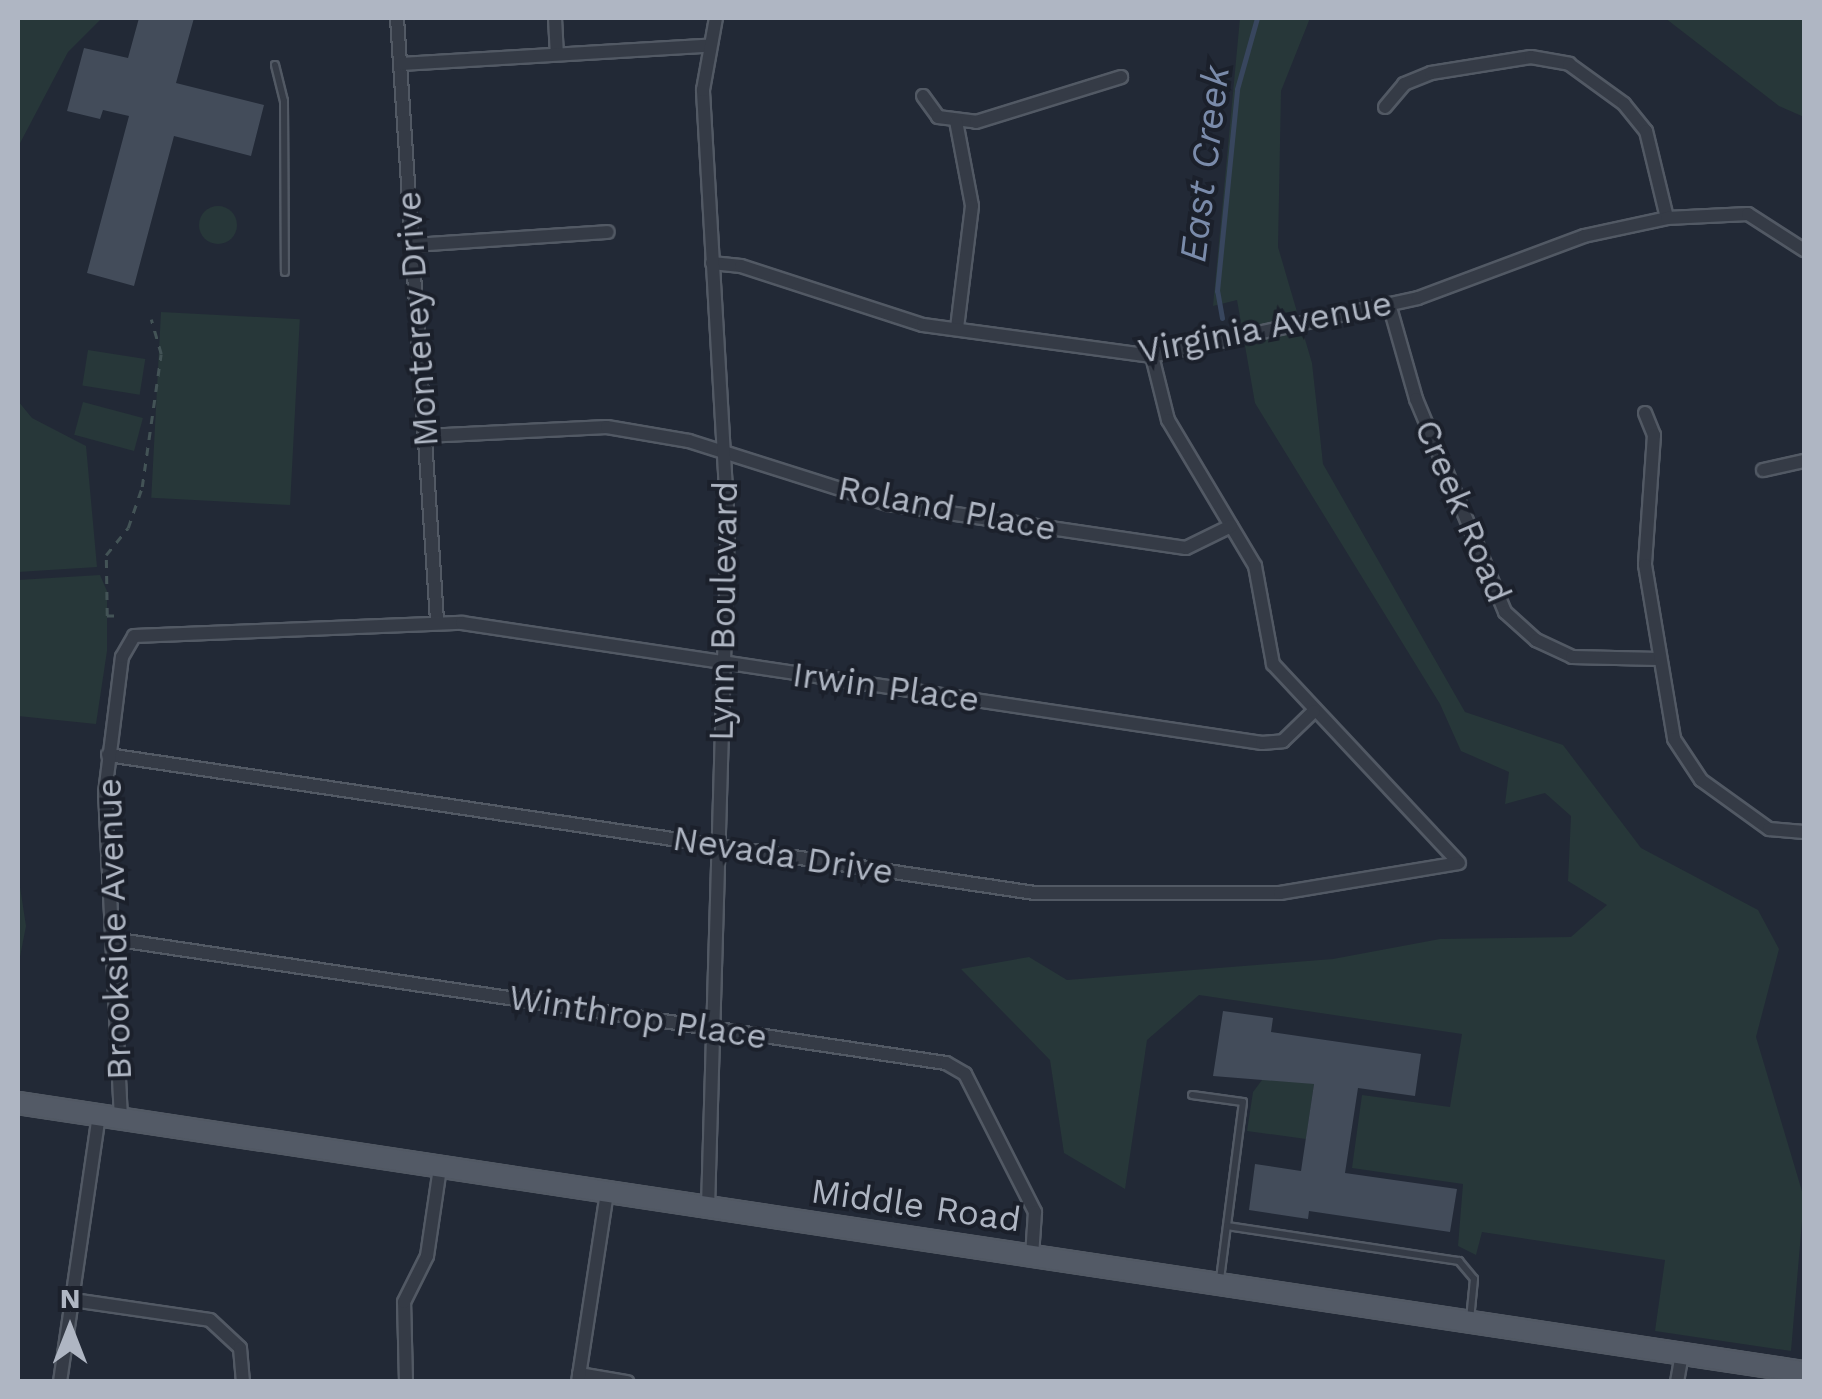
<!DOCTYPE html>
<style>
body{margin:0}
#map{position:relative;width:1822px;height:1399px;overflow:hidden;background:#222936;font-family:"Work Sans",sans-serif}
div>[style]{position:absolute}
.green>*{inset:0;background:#273739;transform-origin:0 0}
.round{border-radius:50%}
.stream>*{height:5px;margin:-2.5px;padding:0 2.5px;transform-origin:2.5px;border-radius:2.5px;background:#38465e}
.building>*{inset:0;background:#434c5a}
.path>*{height:2.5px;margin-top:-1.25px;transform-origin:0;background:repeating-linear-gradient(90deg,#435356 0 8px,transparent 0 16px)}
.roads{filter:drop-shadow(2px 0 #525964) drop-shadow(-2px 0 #525964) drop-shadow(0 2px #525964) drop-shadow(0 -2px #525964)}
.lane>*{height:6px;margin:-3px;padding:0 3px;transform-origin:3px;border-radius:3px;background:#353b46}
.street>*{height:12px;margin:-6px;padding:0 6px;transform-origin:6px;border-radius:6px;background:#353b46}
.primary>*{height:20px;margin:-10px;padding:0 10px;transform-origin:10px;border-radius:10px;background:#535a66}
span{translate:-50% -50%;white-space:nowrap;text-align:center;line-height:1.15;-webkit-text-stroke:8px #1b202b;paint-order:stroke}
.street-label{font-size:35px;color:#afb6c3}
.water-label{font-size:38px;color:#7a8baa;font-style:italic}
.frame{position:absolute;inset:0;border:20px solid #afb6c3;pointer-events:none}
.north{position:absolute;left:20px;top:1279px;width:100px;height:100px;-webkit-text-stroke:8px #1b202b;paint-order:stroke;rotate:0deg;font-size:28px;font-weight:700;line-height:40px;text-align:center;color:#afb6c3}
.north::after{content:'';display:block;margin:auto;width:35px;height:45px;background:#afb6c3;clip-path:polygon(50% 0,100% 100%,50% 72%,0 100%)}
</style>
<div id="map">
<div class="green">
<div style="clip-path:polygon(18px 18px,102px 18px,68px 52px,18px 147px)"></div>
<div style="clip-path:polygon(1240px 18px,1310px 18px,1281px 91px,1278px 247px,1312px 363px,1323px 464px,1465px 712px,1563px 745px,1641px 848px,1758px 910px,1779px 949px,1756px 1037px,1804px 1198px,1791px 1351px,1655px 1331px,1665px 1260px,1482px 1232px,1476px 1255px,1458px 1246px,1463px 1184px,1352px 1168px,1362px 1095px,1450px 1107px,1462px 1034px,1199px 995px,1147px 1040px,1125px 1189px,1064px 1153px,1050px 1060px,961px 969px,1029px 957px,1067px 980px,1333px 959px,1440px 939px,1571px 937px,1607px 905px,1568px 881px,1571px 816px,1545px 793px,1505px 804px,1509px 772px,1461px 751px,1440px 704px,1255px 403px,1237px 300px,1213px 306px)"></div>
<div style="clip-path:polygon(1665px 18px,1804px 18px,1804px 117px,1779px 106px)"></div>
<div class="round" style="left:199px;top:206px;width:38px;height:38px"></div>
<div style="left:161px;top:312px;width:139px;height:186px;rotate:3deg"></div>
<div style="left:88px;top:350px;width:58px;height:36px;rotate:9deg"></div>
<div style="clip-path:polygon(18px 401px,32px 418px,86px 446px,97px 567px,18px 572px)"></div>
<div style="left:83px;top:402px;width:62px;height:34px;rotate:15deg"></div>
<div style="clip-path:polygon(100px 575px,107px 591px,107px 651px,96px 724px,18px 716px,18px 580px)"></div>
<div style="clip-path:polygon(18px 874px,26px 926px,18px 967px)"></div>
<div style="clip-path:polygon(1265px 1076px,1314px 1084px,1306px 1139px,1247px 1131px,1253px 1092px)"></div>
</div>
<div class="stream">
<div style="left:1222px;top:318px;width:27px;rotate:-100deg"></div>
<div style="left:1217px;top:291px;width:203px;rotate:-84.3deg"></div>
<div style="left:1237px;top:89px;width:74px;rotate:-74.3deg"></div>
</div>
<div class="building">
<div style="clip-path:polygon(139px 18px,194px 18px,176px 83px,264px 105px,251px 156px,174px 136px,134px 286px,87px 273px,129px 116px,103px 110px,100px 119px,67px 111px,84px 48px,128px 58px)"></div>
<div style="clip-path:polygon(1223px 1011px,1273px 1018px,1271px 1032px,1421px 1054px,1415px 1096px,1358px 1088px,1345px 1173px,1457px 1189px,1450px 1232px,1309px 1211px,1308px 1219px,1249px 1210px,1255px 1164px,1301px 1171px,1314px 1084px,1213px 1076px)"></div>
</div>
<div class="path">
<div style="left:114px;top:616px;width:7px;rotate:180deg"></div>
<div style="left:107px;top:616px;width:61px;rotate:-90.9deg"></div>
<div style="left:106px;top:555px;width:35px;rotate:-51deg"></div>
<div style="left:128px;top:528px;width:43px;rotate:-71.1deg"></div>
<div style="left:142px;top:487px;width:134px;rotate:-81.9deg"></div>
<div style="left:161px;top:354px;width:36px;rotate:-106deg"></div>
</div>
<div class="roads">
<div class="lane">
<div style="left:275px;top:65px;width:37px;rotate:76deg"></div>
<div style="left:284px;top:101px;width:171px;rotate:89.7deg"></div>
<div style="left:1192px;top:1095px;width:51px;rotate:7.8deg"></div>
<div style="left:1243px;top:1102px;width:177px;rotate:97.4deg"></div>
<div style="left:1227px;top:1226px;width:235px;rotate:8.6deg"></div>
<div style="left:1459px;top:1261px;width:23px;rotate:50deg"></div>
<div style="left:1474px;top:1279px;width:41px;rotate:95.6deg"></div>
</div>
<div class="street">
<div style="left:397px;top:18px;width:604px;rotate:86.2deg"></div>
<div style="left:555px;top:18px;width:35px;rotate:87deg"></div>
<div style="left:401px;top:64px;width:306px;rotate:-3.4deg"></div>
<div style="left:923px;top:96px;width:26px;rotate:54deg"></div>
<div style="left:938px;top:117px;width:38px;rotate:7deg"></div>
<div style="left:976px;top:122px;width:152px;rotate:-17.2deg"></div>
<div style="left:1385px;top:107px;width:30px;rotate:-50deg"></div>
<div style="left:1404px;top:84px;width:29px;rotate:-22deg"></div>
<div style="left:1431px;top:73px;width:101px;rotate:-9.1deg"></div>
<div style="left:1531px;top:57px;width:39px;rotate:10deg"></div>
<div style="left:1569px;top:64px;width:68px;rotate:36deg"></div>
<div style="left:1624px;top:104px;width:35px;rotate:51deg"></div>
<div style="left:1646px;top:131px;width:89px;rotate:76.4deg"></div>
<div style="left:956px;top:121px;width:86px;rotate:79.3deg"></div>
<div style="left:972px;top:206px;width:124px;rotate:97deg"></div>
<div style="left:412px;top:245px;width:196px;rotate:-3.8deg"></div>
<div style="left:712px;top:263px;width:29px;rotate:6deg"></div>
<div style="left:741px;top:266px;width:191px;rotate:18deg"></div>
<div style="left:923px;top:325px;width:231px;rotate:7.7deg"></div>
<div style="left:1152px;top:356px;width:272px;rotate:-12.3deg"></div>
<div style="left:1418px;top:298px;width:177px;rotate:-20.5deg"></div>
<div style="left:1584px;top:236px;width:85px;rotate:-12.2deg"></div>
<div style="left:1667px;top:218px;width:81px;rotate:-2.8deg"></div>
<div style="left:1748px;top:214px;width:67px;rotate:32.7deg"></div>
<div style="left:1389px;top:304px;width:99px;rotate:74.1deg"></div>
<div style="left:1416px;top:399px;width:231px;rotate:67.3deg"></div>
<div style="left:1505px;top:612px;width:42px;rotate:42.1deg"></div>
<div style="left:1536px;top:640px;width:40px;rotate:25deg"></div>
<div style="left:1572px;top:657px;width:87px;rotate:1.3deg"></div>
<div style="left:1152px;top:356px;width:66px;rotate:76deg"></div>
<div style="left:1168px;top:420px;width:170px;rotate:59.2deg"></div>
<div style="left:1255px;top:566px;width:100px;rotate:79.6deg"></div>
<div style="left:1273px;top:664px;width:272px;rotate:46.9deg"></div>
<div style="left:1645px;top:413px;width:24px;rotate:68deg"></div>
<div style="left:1654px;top:435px;width:130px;rotate:94deg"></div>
<div style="left:1645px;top:565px;width:176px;rotate:80.5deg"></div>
<div style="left:1674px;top:739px;width:49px;rotate:56.6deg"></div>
<div style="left:1701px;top:780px;width:84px;rotate:35.8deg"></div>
<div style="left:1769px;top:829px;width:35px;rotate:5deg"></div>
<div style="left:425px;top:436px;width:182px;rotate:-2.8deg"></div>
<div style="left:607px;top:427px;width:83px;rotate:9.7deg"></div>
<div style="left:689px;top:441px;width:209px;rotate:17.6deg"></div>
<div style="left:888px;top:504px;width:301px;rotate:8.4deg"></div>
<div style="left:1186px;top:548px;width:50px;rotate:-26.1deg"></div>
<div style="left:1763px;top:470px;width:42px;rotate:-12.4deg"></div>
<div style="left:108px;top:755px;width:937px;rotate:8.47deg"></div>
<div style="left:1035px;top:893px;width:245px"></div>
<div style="left:1280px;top:893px;width:181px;rotate:-9.5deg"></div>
<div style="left:112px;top:939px;width:843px;rotate:8.46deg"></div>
<div style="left:946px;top:1063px;width:22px;rotate:30deg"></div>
<div style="left:965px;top:1074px;width:155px;rotate:63.1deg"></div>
<div style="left:1035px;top:1212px;width:44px;rotate:93.9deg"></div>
<div style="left:121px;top:1119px;width:326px;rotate:-92.8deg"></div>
<div style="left:105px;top:793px;width:137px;rotate:-82.9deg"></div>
<div style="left:122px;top:657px;width:24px;rotate:-60deg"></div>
<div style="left:134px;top:636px;width:328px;rotate:-2.3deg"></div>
<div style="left:462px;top:623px;width:809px;rotate:8.53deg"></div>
<div style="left:1262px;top:743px;width:21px;rotate:-5deg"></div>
<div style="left:1283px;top:741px;width:43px;rotate:-44.1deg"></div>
<div style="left:708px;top:1207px;width:682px;rotate:-88.32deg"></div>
<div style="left:728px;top:525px;width:436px;rotate:-93.3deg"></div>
<div style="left:703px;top:90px;width:73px;rotate:-79.8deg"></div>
<div style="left:73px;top:1300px;width:138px;rotate:8.3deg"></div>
<div style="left:210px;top:1320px;width:41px;rotate:43deg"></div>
<div style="left:240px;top:1348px;width:34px;rotate:85deg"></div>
<div style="left:579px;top:1374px;width:49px;rotate:9.5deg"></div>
<div style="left:60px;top:1382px;width:269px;rotate:-81.7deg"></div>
<div style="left:406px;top:1382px;width:80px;rotate:-91.4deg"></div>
<div style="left:404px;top:1302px;width:51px;rotate:-63.4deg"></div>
<div style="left:427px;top:1256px;width:89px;rotate:-81.6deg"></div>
<div style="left:578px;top:1382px;width:191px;rotate:-81.3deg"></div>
<div style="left:1677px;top:1382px;width:29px;rotate:-80deg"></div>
</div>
<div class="primary">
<div style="left:18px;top:1103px;width:1806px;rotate:8.57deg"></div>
</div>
</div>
<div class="street-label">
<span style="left:417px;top:319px;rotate:-94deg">Monterey Drive</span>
<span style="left:1265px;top:327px;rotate:-11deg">Virginia Avenue</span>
<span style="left:947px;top:508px;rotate:11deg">Roland Place</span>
<span style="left:1463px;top:511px;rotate:67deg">Creek Road</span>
<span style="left:723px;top:611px;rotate:-89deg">Lynn Boulevard</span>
<span style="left:886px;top:687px;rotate:8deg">Irwin Place</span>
<span style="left:783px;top:855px;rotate:9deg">Nevada Drive</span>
<span style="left:114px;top:929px;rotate:-92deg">Brookside Avenue</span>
<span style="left:638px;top:1017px;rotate:9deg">Winthrop Place</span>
<span style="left:916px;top:1205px;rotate:8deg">Middle Road</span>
</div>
<div class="water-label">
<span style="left:1205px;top:164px;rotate:-83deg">East Creek</span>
</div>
<div class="frame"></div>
<div class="north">N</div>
</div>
